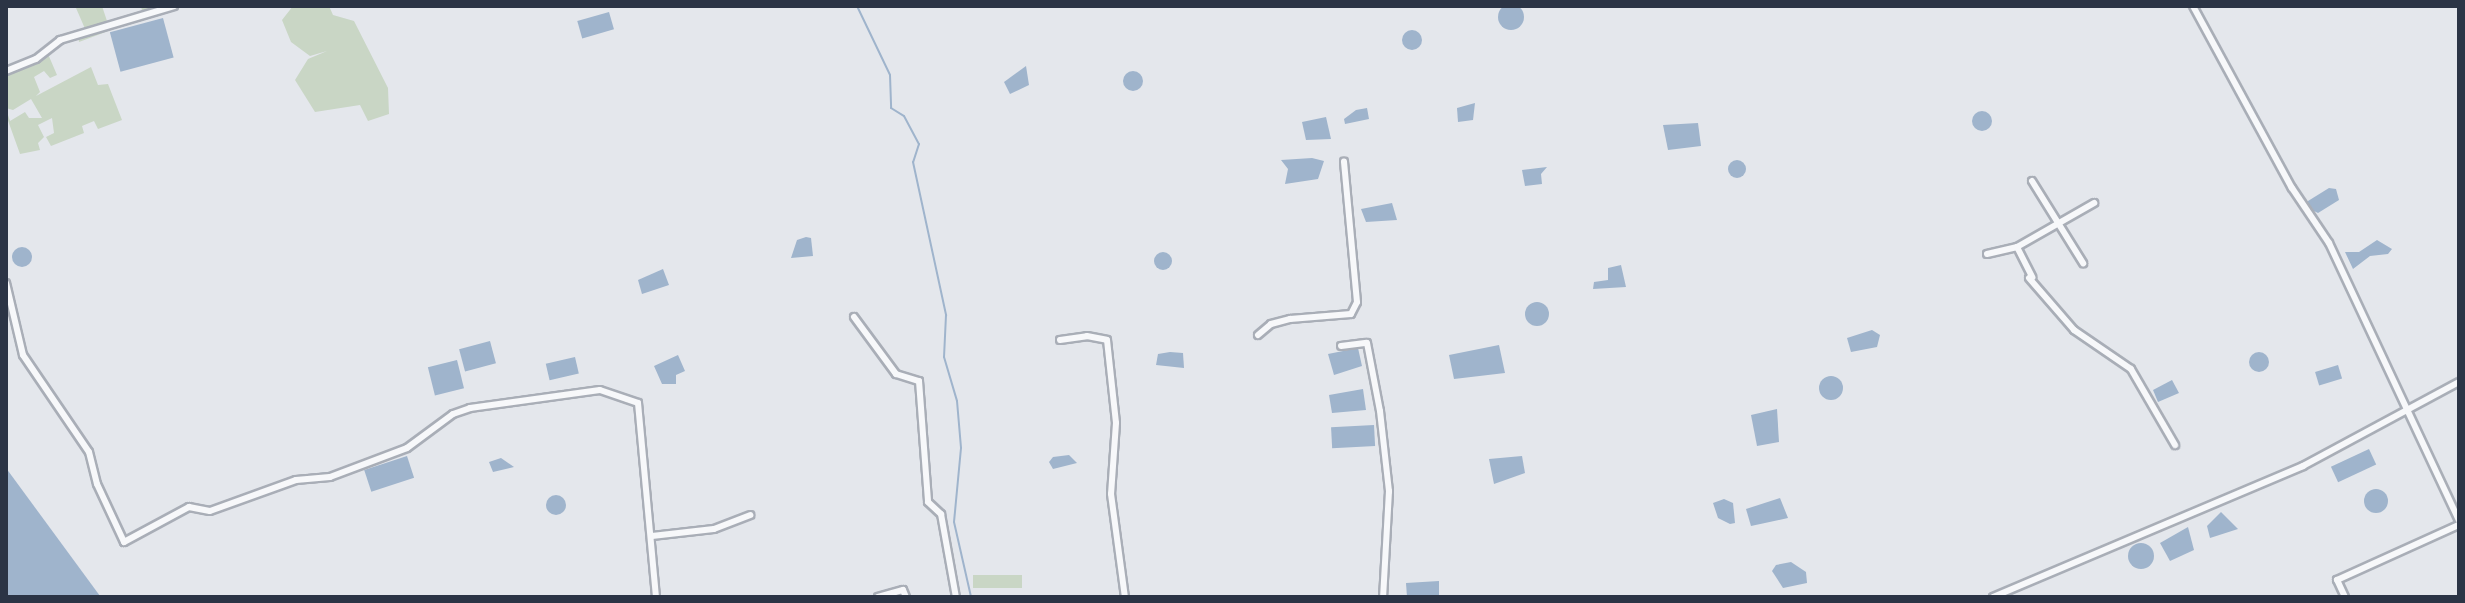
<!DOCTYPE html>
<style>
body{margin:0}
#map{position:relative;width:2465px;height:603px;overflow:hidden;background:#e4e7ec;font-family:"Sofia Sans Condensed",sans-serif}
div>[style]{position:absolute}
.green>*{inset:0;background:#c9d6c5;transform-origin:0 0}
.water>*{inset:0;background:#9fb4cc;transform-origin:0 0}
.round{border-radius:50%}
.stream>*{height:2px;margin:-1px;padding:0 1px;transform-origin:1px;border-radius:1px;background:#9fb4cc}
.roads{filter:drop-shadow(2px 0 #a9aeb7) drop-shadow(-2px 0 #a9aeb7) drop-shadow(0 2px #a9aeb7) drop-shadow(0 -2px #a9aeb7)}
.minor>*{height:6px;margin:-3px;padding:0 3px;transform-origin:3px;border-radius:3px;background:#f7f8fa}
span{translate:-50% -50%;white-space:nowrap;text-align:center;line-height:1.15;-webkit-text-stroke:6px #f4f6f9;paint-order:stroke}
.frame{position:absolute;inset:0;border:8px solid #2b3445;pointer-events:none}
</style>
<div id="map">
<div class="green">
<div style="clip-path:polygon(102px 6px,108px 24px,143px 16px,141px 6px,175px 6px,79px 42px,78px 34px,86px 31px,76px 8px)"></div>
<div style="clip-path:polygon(293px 6px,329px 6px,333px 15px,354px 21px,388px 88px,389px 114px,368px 121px,360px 105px,315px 112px,295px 80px,308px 59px,327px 51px,310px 56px,291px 42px,282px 20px)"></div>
<div style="clip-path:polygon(48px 54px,57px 75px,50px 78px,44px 71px,34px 77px,40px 92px,36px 96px,91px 67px,98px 85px,108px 84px,122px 120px,98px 129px,94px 121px,82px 126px,84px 133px,51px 146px,46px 137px,54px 133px,52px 118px,38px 125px,44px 137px,38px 143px,40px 150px,20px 154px,6px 115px,6px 109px,10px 121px,25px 112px,29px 118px,42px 118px,31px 99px,13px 110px,6px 108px,6px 72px)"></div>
<div style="left:1022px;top:575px;width:13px;height:49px;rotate:90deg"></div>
</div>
<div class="water">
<div class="round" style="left:1498px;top:4px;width:26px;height:26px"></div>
<div style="left:609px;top:12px;width:18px;height:33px;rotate:74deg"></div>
<div style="left:163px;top:18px;width:41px;height:55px;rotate:75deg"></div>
<div class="round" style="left:1402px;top:30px;width:20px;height:20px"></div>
<div style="clip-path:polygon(1026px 66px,1029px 85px,1010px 94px,1004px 82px)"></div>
<div class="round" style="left:1123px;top:71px;width:20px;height:20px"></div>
<div style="clip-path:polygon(1475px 103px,1473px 120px,1458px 122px,1457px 108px)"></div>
<div style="clip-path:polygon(1367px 108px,1369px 119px,1345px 124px,1344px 119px,1356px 110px)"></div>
<div class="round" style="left:1972px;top:111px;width:20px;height:20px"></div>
<div style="clip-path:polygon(1326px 117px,1331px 139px,1306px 140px,1302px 122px)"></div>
<div style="clip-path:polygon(1698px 123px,1701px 146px,1668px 150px,1663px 125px)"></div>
<div style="clip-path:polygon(1312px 158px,1324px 161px,1318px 179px,1285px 184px,1288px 169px,1281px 160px)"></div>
<div class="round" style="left:1728px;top:160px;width:18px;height:18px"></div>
<div style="clip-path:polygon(1547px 167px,1541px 174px,1542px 184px,1525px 186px,1522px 170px)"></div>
<div style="clip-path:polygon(2329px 188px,2336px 189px,2339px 200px,2318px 213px,2308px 208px,2308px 201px)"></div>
<div style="clip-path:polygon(1392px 203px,1397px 220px,1366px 222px,1361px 209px)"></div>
<div style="clip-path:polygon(806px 237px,811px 238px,813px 256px,791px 258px,797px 240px)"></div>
<div style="clip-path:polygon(2377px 240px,2392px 249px,2388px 254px,2370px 256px,2353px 269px,2345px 252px,2359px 252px)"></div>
<div class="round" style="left:12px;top:247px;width:20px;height:20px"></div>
<div class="round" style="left:1154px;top:252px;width:18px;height:18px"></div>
<div style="clip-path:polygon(1621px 265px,1626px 287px,1593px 289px,1594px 282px,1608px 280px,1608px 268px)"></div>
<div style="clip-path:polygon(663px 269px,669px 285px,642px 294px,638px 280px)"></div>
<div class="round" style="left:1525px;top:302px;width:24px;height:24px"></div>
<div style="clip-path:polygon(1872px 330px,1880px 335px,1877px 347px,1851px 352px,1847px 338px)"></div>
<div style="left:490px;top:341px;width:23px;height:32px;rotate:75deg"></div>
<div style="clip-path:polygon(1499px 345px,1505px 373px,1454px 379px,1449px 355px)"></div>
<div style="clip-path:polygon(1358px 348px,1362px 366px,1334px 375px,1328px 354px)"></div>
<div style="clip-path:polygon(1170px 352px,1183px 353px,1184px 368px,1156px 365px,1158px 354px)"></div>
<div class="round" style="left:2249px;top:352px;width:20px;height:20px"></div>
<div style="clip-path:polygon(678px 355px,685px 371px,676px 375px,676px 384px,662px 384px,654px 366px)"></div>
<div style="left:575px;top:357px;width:17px;height:30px;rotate:77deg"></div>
<div style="left:457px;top:360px;width:29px;height:30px;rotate:76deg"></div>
<div style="left:2338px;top:365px;width:14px;height:24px;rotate:73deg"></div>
<div class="round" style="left:1819px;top:376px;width:24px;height:24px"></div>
<div style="clip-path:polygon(2172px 380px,2179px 393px,2158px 402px,2153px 390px)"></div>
<div style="clip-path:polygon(1363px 389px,1366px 410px,1332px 413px,1329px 395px)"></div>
<div style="clip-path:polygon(1777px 409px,1779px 442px,1757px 446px,1751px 415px)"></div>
<div style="left:1374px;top:425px;width:21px;height:43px;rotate:87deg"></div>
<div style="left:2369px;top:449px;width:17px;height:42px;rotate:65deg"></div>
<div style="clip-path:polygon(1069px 455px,1077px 463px,1053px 469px,1049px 462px,1053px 457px)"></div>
<div style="left:407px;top:456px;width:23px;height:45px;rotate:72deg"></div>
<div style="clip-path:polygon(1522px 456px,1525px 473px,1494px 484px,1489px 459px)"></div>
<div style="clip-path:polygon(501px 458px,514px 467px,493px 472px,489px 462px)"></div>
<div style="clip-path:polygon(6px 468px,100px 596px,100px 597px,6px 597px)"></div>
<div class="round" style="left:2364px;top:489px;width:24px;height:24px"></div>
<div class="round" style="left:546px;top:495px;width:20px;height:20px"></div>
<div style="clip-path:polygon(1780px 498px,1788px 518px,1751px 526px,1746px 509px)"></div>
<div style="clip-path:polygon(1724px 499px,1733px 503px,1735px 523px,1730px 524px,1718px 518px,1713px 503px)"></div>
<div style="clip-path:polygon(2221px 512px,2238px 529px,2210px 538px,2207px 526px)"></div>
<div style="clip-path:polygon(2188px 527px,2194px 550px,2170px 561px,2160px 543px)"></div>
<div class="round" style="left:2128px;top:543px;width:26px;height:26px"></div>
<div style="clip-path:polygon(1791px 562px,1806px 572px,1807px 583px,1783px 588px,1772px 571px,1776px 565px)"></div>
<div style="clip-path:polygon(1439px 581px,1439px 597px,1407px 597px,1406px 583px)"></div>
</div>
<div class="stream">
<div style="left:857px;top:6px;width:76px;rotate:64.4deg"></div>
<div style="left:890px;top:75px;width:33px;rotate:88deg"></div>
<div style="left:891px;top:108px;width:15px;rotate:32deg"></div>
<div style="left:904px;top:116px;width:32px;rotate:62deg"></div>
<div style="left:919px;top:144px;width:19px;rotate:108deg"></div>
<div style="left:913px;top:162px;width:157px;rotate:77.8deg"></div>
<div style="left:946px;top:315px;width:42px;rotate:92.7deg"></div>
<div style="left:944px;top:357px;width:46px;rotate:73.5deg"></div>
<div style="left:957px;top:401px;width:47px;rotate:85.1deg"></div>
<div style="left:961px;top:448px;width:74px;rotate:95.4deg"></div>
<div style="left:954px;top:522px;width:77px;rotate:77.2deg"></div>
</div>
<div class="roads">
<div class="minor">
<div style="left:2193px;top:6px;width:207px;rotate:61.5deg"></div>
<div style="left:2292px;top:188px;width:66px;rotate:56.1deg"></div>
<div style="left:2329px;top:243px;width:306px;rotate:64.9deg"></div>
<div style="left:6px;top:71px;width:32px;rotate:-22deg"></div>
<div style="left:36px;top:59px;width:31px;rotate:-38deg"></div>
<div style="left:60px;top:40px;width:119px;rotate:-16.6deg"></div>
<div style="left:2032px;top:181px;width:97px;rotate:58.1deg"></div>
<div style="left:2017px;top:247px;width:34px;rotate:63deg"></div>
<div style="left:1987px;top:254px;width:31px;rotate:-13deg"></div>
<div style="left:2017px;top:247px;width:89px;rotate:-29.7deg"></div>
<div style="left:2029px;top:278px;width:69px;rotate:49.1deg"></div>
<div style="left:2074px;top:330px;width:69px;rotate:34.4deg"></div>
<div style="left:2131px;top:369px;width:88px;rotate:59.9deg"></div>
<div style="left:6px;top:283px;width:74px;rotate:76.7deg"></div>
<div style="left:23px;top:355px;width:117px;rotate:55.8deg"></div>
<div style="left:89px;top:452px;width:33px;rotate:76deg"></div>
<div style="left:97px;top:484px;width:64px;rotate:65deg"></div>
<div style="left:124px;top:542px;width:74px;rotate:-28.3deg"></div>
<div style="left:189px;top:507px;width:21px;rotate:11deg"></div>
<div style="left:210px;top:511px;width:91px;rotate:-19.8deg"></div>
<div style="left:296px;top:480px;width:34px;rotate:-5deg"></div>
<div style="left:330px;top:477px;width:82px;rotate:-20.6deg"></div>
<div style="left:407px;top:448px;width:57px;rotate:-36.5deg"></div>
<div style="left:453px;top:414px;width:18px;rotate:-19deg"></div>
<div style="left:470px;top:408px;width:131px;rotate:-7.9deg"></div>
<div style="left:600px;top:390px;width:40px;rotate:18.9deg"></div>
<div style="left:638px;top:403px;width:195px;rotate:84.7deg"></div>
<div style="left:854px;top:317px;width:71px;rotate:53.6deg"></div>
<div style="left:896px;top:374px;width:24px;rotate:17deg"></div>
<div style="left:919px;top:381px;width:121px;rotate:85.7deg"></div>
<div style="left:928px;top:502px;width:18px;rotate:43deg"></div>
<div style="left:941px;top:514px;width:84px;rotate:79.8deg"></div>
<div style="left:1258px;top:335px;width:17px;rotate:-40deg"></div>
<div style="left:1271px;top:324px;width:20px;rotate:-15deg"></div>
<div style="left:1290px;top:319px;width:61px;rotate:-4.7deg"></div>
<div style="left:1351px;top:314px;width:13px;rotate:-63deg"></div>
<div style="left:1357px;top:302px;width:141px;rotate:-95.3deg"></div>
<div style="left:1060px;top:340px;width:27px;rotate:-8deg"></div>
<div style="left:1087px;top:336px;width:20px;rotate:11deg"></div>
<div style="left:1107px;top:340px;width:83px;rotate:83.8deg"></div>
<div style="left:1116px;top:423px;width:71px;rotate:94deg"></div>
<div style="left:1111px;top:494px;width:104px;rotate:82.3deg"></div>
<div style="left:1341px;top:346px;width:26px;rotate:-7deg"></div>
<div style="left:1367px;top:343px;width:69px;rotate:79.2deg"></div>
<div style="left:1380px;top:411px;width:81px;rotate:83.6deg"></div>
<div style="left:1389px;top:491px;width:106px;rotate:93.2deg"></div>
<div style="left:652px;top:536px;width:62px;rotate:-6.4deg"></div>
<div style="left:714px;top:529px;width:39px;rotate:-21deg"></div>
<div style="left:878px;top:597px;width:26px;rotate:-16deg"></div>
<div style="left:903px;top:590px;width:8px;rotate:67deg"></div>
<div style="left:1993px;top:597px;width:337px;rotate:-22.9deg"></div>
<div style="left:2303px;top:466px;width:177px;rotate:-28.3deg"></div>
<div style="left:2345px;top:597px;width:19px;rotate:-115deg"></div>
<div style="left:2337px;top:580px;width:134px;rotate:-24.3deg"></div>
</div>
</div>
<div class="frame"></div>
</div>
